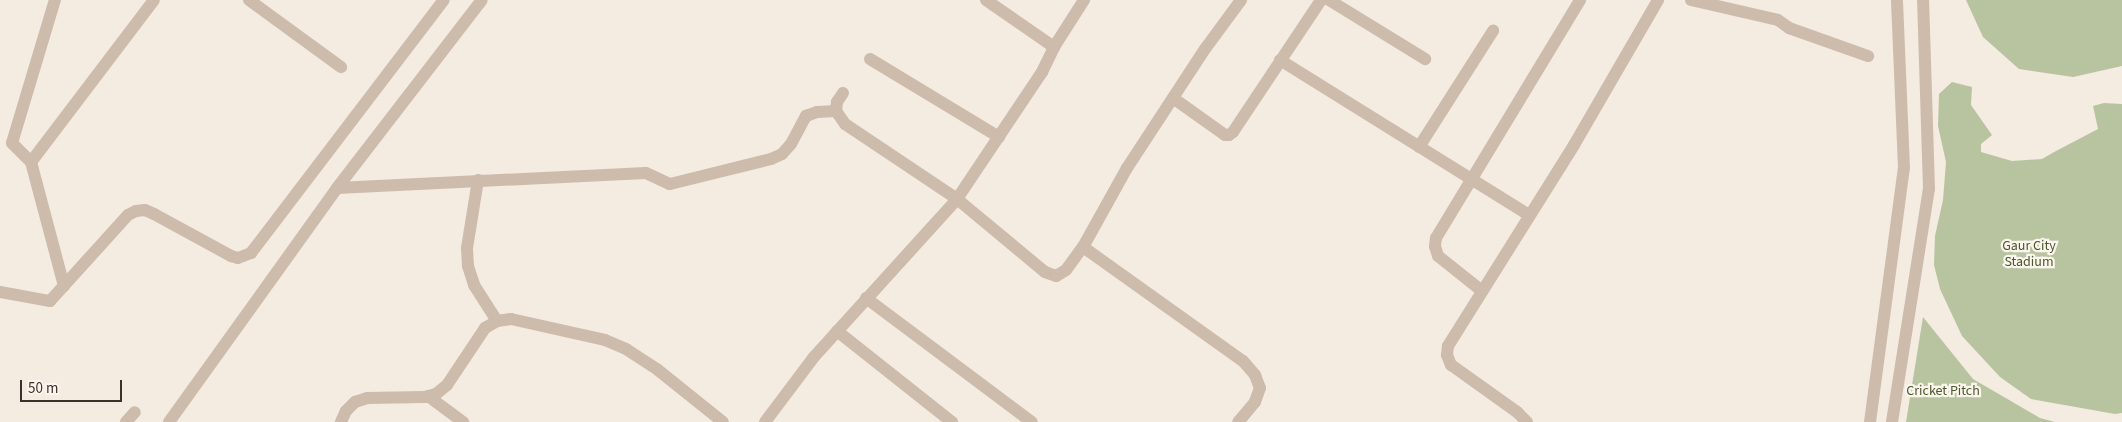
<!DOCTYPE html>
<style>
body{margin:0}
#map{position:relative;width:2122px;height:422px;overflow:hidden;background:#f4ebe1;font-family:"Source Sans 3",sans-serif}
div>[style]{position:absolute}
.green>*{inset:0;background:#b8c4a0}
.street>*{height:12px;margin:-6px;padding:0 6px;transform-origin:6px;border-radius:6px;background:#cdbbac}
span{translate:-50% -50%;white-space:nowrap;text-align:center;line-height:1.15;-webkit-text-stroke:4.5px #fbf5ee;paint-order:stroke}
.park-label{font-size:14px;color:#4a5a2e}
.scale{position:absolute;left:20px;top:380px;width:102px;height:22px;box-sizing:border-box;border:2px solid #3b302b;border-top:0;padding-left:6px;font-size:15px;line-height:18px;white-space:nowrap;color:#3b302b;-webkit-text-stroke:4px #fbf5ee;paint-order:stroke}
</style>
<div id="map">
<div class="green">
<div style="clip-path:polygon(1966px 0,2122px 0,2122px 66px,2073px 77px,2019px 69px,1983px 37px)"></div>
<div style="clip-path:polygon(1952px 82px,1972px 87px,1971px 105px,1992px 135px,1981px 144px,1981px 152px,2012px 161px,2042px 159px,2056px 151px,2098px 129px,2093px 106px,2104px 103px,2122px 104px,2122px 413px,2115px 414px,2031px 399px,2000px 377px,1962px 336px,1940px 289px,1934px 265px,1935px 236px,1943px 200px,1946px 162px,1938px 126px,1939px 94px)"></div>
<div style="clip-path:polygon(1923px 317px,1973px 379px,2040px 418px,2055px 422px,1906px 422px)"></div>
</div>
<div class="street">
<div style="left:249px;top:0;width:114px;rotate:36.1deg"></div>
<div style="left:986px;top:0;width:83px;rotate:34.7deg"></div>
<div style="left:1329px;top:0;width:113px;rotate:31.6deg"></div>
<div style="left:1691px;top:0;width:89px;rotate:12.9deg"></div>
<div style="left:1778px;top:20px;width:14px;rotate:36deg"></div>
<div style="left:1789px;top:28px;width:84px;rotate:19.5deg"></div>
<div style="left:870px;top:59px;width:151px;rotate:31.2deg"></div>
<div style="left:1280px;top:60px;width:293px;rotate:31.9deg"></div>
<div style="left:843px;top:93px;width:11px;rotate:124deg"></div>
<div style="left:837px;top:102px;width:9px;rotate:96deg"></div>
<div style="left:836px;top:111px;width:16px;rotate:55deg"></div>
<div style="left:845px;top:124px;width:135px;rotate:33.8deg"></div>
<div style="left:957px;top:199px;width:114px;rotate:39.7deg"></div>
<div style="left:1045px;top:272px;width:12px;rotate:20deg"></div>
<div style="left:1056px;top:276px;width:12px;rotate:-31deg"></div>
<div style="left:1066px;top:270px;width:29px;rotate:-54deg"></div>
<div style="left:1083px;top:247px;width:90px;rotate:-60.9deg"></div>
<div style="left:1127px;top:168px;width:142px;rotate:-56.8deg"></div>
<div style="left:1205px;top:49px;width:61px;rotate:-53.7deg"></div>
<div style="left:1173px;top:98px;width:64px;rotate:35.4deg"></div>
<div style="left:1225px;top:135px;width:4px"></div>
<div style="left:1229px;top:135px;width:5px;rotate:-37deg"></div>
<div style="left:1233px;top:132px;width:159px;rotate:-56.3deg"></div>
<div style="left:1419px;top:147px;width:138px;rotate:-57.5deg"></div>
<div style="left:31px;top:162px;width:27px;rotate:-135deg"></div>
<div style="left:12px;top:143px;width:149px;rotate:-73.3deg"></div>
<div style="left:478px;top:180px;width:69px;rotate:99.2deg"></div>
<div style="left:467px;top:248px;width:18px;rotate:87deg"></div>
<div style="left:468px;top:266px;width:20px;rotate:72deg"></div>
<div style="left:474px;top:285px;width:43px;rotate:57.4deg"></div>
<div style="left:337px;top:188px;width:309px;rotate:-2.8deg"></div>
<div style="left:646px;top:173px;width:26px;rotate:25deg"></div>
<div style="left:670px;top:184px;width:104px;rotate:-13.9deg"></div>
<div style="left:771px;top:159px;width:12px;rotate:-24deg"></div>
<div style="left:782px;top:154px;width:13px;rotate:-48deg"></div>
<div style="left:791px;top:144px;width:32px;rotate:-62deg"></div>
<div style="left:806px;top:116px;width:12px;rotate:-20deg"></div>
<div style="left:817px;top:112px;width:19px;rotate:-3deg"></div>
<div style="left:1083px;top:247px;width:196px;rotate:35.5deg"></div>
<div style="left:1243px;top:361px;width:18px;rotate:49deg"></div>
<div style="left:1255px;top:375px;width:14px;rotate:69deg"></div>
<div style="left:1260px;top:388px;width:15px;rotate:110deg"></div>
<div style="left:1255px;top:402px;width:26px;rotate:130deg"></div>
<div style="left:64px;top:286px;width:128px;rotate:-104.9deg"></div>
<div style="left:31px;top:162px;width:203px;rotate:-52.8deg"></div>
<div style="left:1482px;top:291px;width:56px;rotate:-141.5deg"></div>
<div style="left:1438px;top:256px;width:10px;rotate:-107deg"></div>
<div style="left:1435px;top:246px;width:8px;rotate:-83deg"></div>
<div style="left:1436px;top:238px;width:278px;rotate:-58.8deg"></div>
<div style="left:0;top:292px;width:51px;rotate:10.2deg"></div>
<div style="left:50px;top:301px;width:116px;rotate:-47.8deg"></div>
<div style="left:128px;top:215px;width:9px;rotate:-27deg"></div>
<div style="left:136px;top:211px;width:9px;rotate:-6deg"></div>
<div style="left:145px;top:210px;width:10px;rotate:24deg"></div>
<div style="left:154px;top:214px;width:88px;rotate:28.6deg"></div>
<div style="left:231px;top:256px;width:7px;rotate:16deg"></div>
<div style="left:238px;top:258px;width:14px;rotate:-21deg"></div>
<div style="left:251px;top:253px;width:318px;rotate:-52.7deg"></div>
<div style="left:866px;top:298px;width:207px;rotate:36.8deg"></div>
<div style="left:837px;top:331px;width:147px;rotate:38.4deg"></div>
<div style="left:428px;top:396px;width:44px;rotate:36.6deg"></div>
<div style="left:126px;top:422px;width:13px;rotate:-48deg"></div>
<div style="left:169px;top:422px;width:288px;rotate:-54.3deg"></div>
<div style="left:337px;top:188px;width:237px;rotate:-52.4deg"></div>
<div style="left:341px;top:422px;width:12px;rotate:-66deg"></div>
<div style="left:346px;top:411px;width:13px;rotate:-45deg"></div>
<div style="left:355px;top:402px;width:13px;rotate:-18deg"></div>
<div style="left:367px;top:398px;width:58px;rotate:-1deg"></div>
<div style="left:425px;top:397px;width:11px;rotate:-15deg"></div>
<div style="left:436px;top:394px;width:14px;rotate:-39deg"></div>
<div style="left:447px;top:385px;width:69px;rotate:-56.3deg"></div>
<div style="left:485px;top:328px;width:14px;rotate:-30deg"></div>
<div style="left:497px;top:321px;width:14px;rotate:-8deg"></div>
<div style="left:511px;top:319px;width:96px;rotate:12.6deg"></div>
<div style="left:605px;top:340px;width:23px;rotate:23deg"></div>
<div style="left:626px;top:349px;width:38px;rotate:33deg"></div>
<div style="left:658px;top:370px;width:83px;rotate:38.7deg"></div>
<div style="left:765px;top:422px;width:80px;rotate:-53.1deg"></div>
<div style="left:813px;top:358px;width:215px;rotate:-47.8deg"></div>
<div style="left:957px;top:199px;width:153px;rotate:-56.2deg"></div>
<div style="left:1042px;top:72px;width:28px;rotate:-64deg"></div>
<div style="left:1054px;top:47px;width:56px;rotate:-57.4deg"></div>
<div style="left:1527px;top:422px;width:14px;rotate:-135deg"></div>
<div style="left:1517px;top:412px;width:81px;rotate:-144.5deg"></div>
<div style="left:1451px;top:365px;width:11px;rotate:-112deg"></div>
<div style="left:1447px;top:355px;width:9px;rotate:-84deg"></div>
<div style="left:1448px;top:346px;width:237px;rotate:-57.9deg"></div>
<div style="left:1574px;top:145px;width:168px;rotate:-59.9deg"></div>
<div style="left:1870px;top:422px;width:256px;rotate:-82.4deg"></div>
<div style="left:1904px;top:168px;width:168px;rotate:-92.4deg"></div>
<div style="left:1892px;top:422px;width:236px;rotate:-81deg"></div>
<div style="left:1929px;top:189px;width:189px;rotate:-91.8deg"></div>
</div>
<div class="park-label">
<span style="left:2029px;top:254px">Gaur City<br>Stadium</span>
<span style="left:1943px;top:391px">Cricket Pitch</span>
</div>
<div class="scale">50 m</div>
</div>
